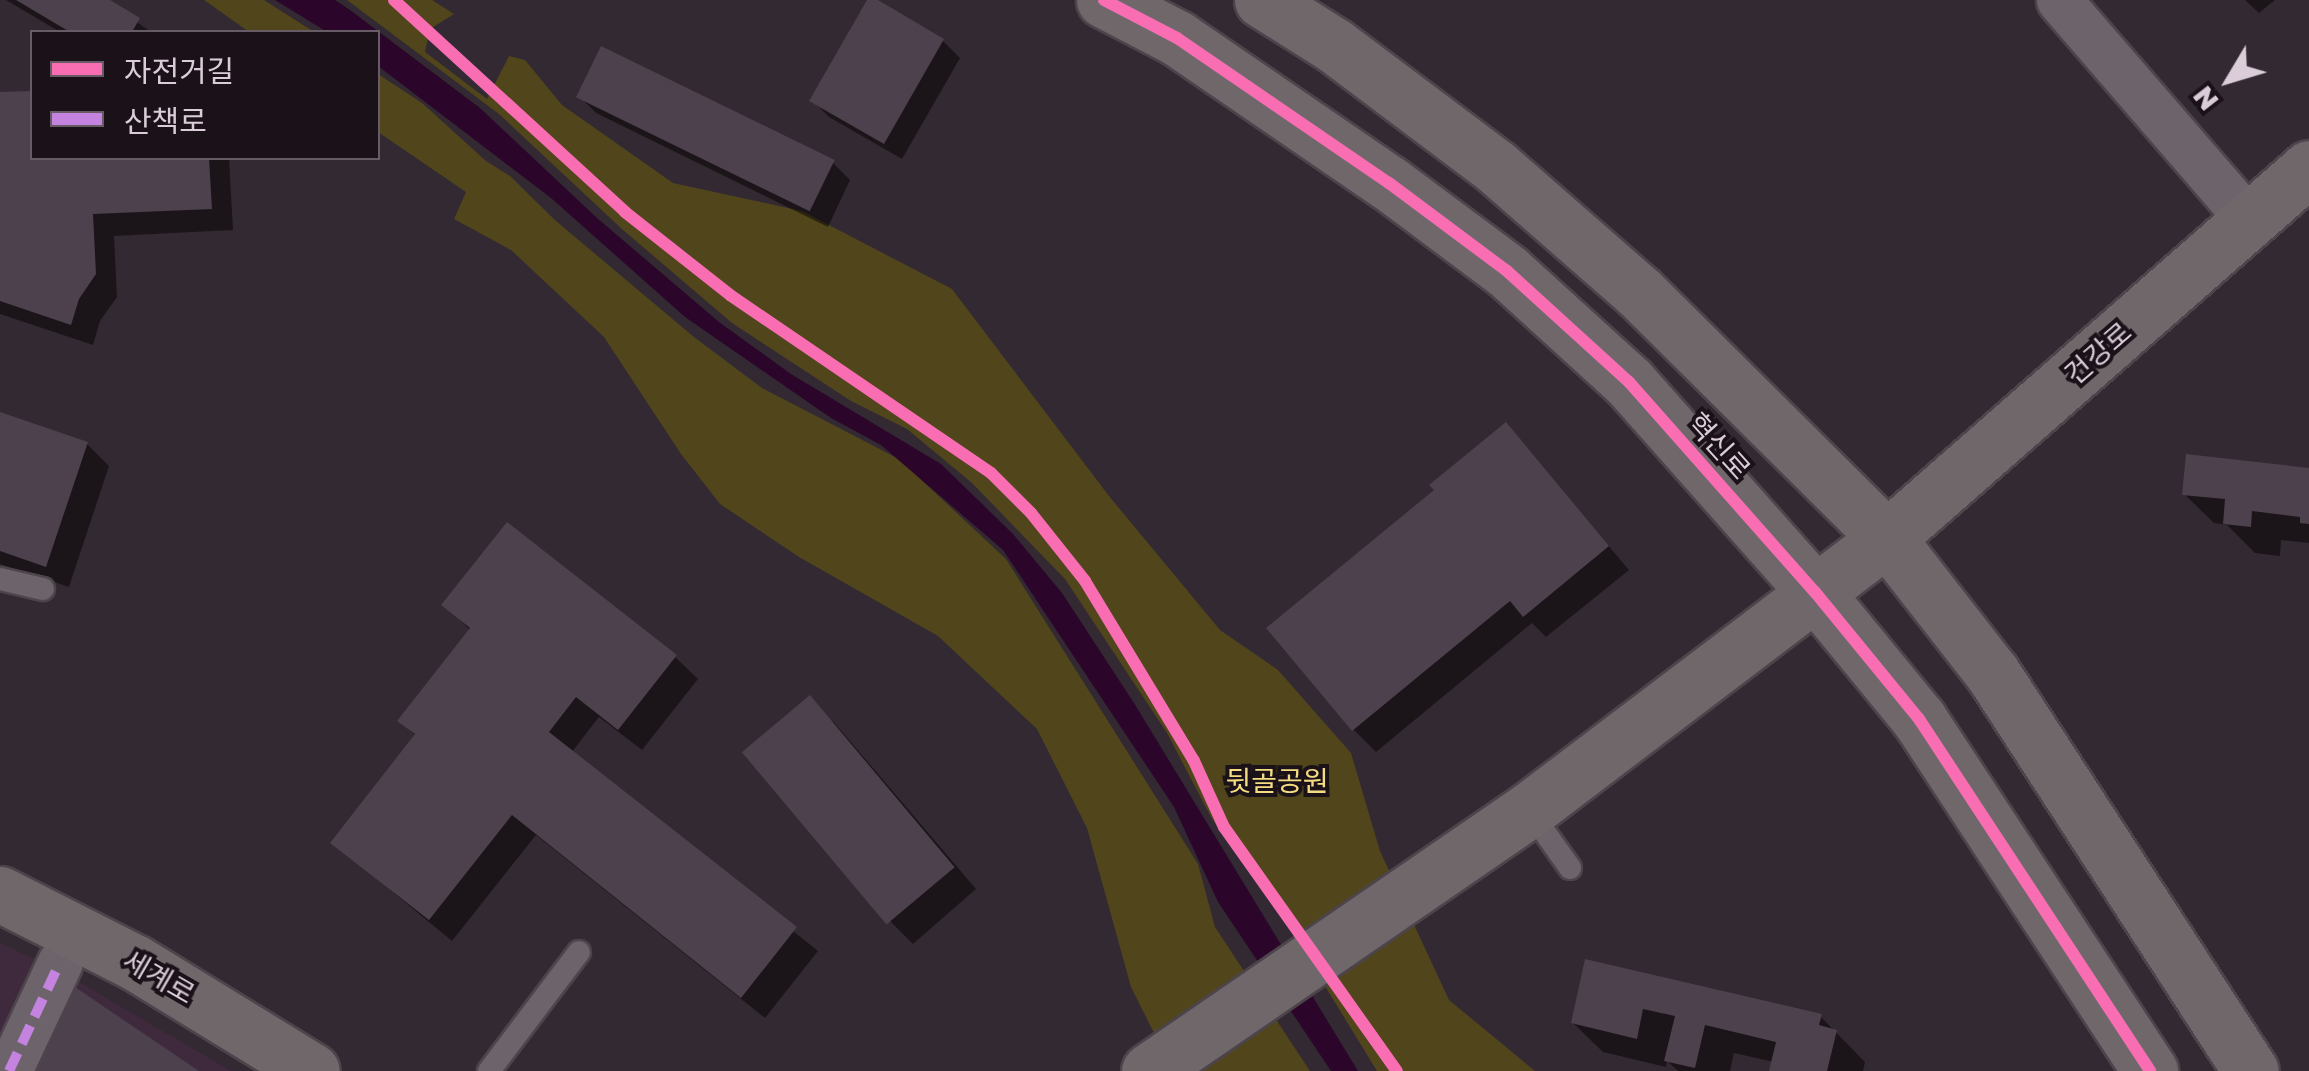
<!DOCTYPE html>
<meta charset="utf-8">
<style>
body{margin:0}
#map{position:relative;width:2309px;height:1071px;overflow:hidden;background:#332932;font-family:"Golos Text","Noto Sans KR",sans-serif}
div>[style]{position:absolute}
.built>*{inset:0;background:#3f293d}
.green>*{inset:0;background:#50451b}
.water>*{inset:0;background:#2b062a}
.shadow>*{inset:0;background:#0007}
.building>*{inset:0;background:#4d414d;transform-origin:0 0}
.roads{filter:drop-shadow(2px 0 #4d444c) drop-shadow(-2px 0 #4d444c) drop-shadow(0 2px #4d444c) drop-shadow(0 -2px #4d444c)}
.lane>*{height:22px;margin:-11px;padding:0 11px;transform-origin:11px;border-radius:11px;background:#6d646b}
.street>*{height:45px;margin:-22.5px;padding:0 22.5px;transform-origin:22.5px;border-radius:22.5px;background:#6d646b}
.secondary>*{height:55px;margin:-27.5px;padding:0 27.5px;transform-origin:27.5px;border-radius:27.5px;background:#70676b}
.quiet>*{height:10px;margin-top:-5px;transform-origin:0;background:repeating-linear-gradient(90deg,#c483df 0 20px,transparent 0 30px)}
.cycleway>*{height:12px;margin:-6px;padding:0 6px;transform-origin:6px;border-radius:6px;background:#f96db3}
span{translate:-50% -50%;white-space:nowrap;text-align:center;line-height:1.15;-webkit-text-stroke:8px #1a1119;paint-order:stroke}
.street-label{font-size:28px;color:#dacdd9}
.park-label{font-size:28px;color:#f3dc81}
.legend{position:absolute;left:30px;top:30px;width:350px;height:130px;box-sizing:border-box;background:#1a1119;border:2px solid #675c66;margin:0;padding:12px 18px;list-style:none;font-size:30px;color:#dacdd9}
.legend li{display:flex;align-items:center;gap:20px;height:50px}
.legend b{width:50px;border:2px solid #675c66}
.north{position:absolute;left:2179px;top:30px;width:100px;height:100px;-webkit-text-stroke:8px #1a1119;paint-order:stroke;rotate:232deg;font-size:28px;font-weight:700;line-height:40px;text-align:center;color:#dacdd9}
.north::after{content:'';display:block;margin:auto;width:35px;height:45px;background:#dacdd9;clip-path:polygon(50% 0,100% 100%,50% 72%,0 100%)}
</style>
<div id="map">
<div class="built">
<div style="clip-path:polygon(0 943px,57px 969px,231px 1071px,0 1071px)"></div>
</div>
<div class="green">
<div style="clip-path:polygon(204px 0,264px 0,314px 32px,249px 32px)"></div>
<div style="clip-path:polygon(347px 0,432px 0,454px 14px,430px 29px,425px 52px,487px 99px,509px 56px,525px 60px,562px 105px,673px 183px,802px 211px,952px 289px,1109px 496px,1220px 630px,1278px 670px,1351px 753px,1380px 851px,1449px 1000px,1535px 1071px,1377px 1071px,1285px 921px,1212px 819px,1167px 733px,1065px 579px,972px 483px,907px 429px,851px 401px,732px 323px,623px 230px,499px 114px)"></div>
<div style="clip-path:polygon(378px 74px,422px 103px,486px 161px,510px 176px,556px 221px,694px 337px,762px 388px,899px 459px,1006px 559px,1198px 864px,1215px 927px,1310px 1071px,1173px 1071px,1131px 987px,1087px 828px,1037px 729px,938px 636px,799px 557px,720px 504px,681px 454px,604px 337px,511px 250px,454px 219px,466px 192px,378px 132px)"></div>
</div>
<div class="water">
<div style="clip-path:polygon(275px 0,335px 0,350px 10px,480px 108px,597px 218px,719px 322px,791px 374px,941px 464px,1013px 534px,1062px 593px,1134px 703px,1358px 1071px,1331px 1071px,1218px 902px,1174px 807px,1003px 550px,881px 445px,831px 418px,685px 317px,551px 198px,378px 66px,378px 32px,327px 32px)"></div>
</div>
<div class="shadow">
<div style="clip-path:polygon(6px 0,105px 0,151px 32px,60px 32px)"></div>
<div style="clip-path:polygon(869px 0,943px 41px,960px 58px,902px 159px,829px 117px,812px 100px)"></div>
<div style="clip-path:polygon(2245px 0,2275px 0,2259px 13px)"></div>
<div style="clip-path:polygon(602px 50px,833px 163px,850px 180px,828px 227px,596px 113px,579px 96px)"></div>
<div style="clip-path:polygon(32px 93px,32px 158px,229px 158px,233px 230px,114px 236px,117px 297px,100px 321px,93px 345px,0 314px,0 95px)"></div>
<div style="clip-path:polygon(0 415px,87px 444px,109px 466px,69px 587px,0 564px)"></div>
<div style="clip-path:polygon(1506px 425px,1629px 570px,1546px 637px,1532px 623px,1376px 752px,1354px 730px,1437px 491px)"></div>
<div style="clip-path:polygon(2309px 470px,2309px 543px,2281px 540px,2280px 556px,2255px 553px,2227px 525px,2214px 523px,2184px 494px)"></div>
<div style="clip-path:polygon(445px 605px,675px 657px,698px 679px,642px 750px,599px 717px,571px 753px,818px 951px,765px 1018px,536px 835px,452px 941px,333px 843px,416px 736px,401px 721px,471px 631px)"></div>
<div style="clip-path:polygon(832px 720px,976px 889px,913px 944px,891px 922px)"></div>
<div style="clip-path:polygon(1587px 962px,1820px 1016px,1865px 1062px,1863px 1071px,1772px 1071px,1774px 1062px,1734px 1053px,1730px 1071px,1678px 1071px,1667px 1061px,1666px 1067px,1603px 1052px,1573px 1023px)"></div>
</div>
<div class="building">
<div style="clip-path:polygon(16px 0,110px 0,140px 18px,132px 32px,70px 32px)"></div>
<div style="clip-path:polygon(867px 0,878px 0,944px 39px,884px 144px,809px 101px)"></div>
<div style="left:601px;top:46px;width:260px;height:57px;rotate:26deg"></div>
<div style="clip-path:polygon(32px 91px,32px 158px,209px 158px,212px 209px,93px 214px,96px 274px,79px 299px,71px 325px,0 301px,0 92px)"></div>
<div style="clip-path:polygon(0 412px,88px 442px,46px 567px,0 551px)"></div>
<div style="clip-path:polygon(1506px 422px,1609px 546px,1523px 617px,1510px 601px,1352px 731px,1266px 628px,1434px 490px,1429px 485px)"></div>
<div style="clip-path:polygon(2186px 454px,2309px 468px,2309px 524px,2300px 523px,2300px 517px,2252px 511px,2251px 527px,2223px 524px,2225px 499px,2182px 495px)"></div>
<div style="clip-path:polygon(507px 522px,677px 655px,618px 730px,576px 697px,549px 732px,797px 927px,741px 998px,512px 815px,429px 920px,330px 843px,415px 734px,397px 721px,470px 628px,441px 605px)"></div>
<div style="left:810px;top:695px;width:225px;height:89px;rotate:50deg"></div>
<div style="clip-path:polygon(1585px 959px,1822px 1014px,1819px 1025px,1837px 1030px,1827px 1071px,1769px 1071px,1776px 1042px,1705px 1025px,1695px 1068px,1664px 1061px,1675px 1016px,1643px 1009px,1637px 1039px,1571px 1023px)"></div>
<div style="clip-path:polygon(72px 985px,199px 1071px,22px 1071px)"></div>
</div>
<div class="roads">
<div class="lane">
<div style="left:0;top:579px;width:44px;rotate:13.1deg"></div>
<div style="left:1529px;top:810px;width:71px;rotate:54.7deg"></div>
<div style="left:489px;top:1071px;width:149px;rotate:-52.9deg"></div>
</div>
<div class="street">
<div style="left:2059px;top:0;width:291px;rotate:49.2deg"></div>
<div style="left:9px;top:1071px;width:120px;rotate:-64.9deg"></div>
</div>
<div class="secondary">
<div style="left:1104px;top:0;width:82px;rotate:27.5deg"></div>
<div style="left:1177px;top:38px;width:257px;rotate:34.4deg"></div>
<div style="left:1389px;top:183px;width:147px;rotate:36.7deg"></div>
<div style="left:1507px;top:271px;width:165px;rotate:42.3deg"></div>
<div style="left:1629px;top:382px;width:281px;rotate:48.5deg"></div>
<div style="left:1815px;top:592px;width:164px;rotate:50.7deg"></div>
<div style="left:1919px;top:719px;width:421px;rotate:56.7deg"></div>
<div style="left:1262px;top:0;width:86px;rotate:32.2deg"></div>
<div style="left:1335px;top:46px;width:201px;rotate:36.9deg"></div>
<div style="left:1496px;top:167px;width:191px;rotate:41.2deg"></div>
<div style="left:1640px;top:293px;width:348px;rotate:44.8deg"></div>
<div style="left:1887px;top:538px;width:172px;rotate:52.1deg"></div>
<div style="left:1993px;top:674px;width:473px;rotate:57deg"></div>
<div style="left:0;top:894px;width:153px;rotate:26.9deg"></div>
<div style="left:136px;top:963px;width:206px;rotate:31.5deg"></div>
<div style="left:1149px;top:1071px;width:461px;rotate:-34.5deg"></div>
<div style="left:1529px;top:810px;width:450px;rotate:-37.2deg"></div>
<div style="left:1887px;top:538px;width:561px;rotate:-41.24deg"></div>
</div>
</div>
<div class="quiet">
<div style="left:9px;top:1071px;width:120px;rotate:-64.9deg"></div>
</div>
<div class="cycleway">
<div style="left:394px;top:0;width:314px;rotate:42.5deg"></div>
<div style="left:625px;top:212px;width:134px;rotate:38.3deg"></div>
<div style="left:730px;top:295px;width:316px;rotate:34.3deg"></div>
<div style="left:991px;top:473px;width:57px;rotate:45deg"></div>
<div style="left:1031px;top:513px;width:87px;rotate:51.5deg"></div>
<div style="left:1085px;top:581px;width:210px;rotate:58.8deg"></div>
<div style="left:1194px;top:761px;width:72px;rotate:65.6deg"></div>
<div style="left:1224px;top:827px;width:299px;rotate:54.7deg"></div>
<div style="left:1104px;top:0;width:82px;rotate:27.5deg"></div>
<div style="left:1177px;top:38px;width:257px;rotate:34.4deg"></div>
<div style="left:1389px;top:183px;width:147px;rotate:36.7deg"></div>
<div style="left:1507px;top:271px;width:165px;rotate:42.3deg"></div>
<div style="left:1629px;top:382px;width:281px;rotate:48.5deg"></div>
<div style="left:1815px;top:592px;width:164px;rotate:50.7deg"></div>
<div style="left:1919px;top:719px;width:421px;rotate:56.7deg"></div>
</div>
<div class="street-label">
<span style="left:2098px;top:353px;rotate:-41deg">건강로</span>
<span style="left:1719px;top:446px;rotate:48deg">혁신로</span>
<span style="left:159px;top:977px;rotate:30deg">세계로</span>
</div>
<div class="park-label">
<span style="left:1277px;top:781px">뒷골공원</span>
</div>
<ul class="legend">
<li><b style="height:12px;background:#f96db3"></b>자전거길</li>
<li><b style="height:12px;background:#c483df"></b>산책로</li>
</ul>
<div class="north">N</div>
</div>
